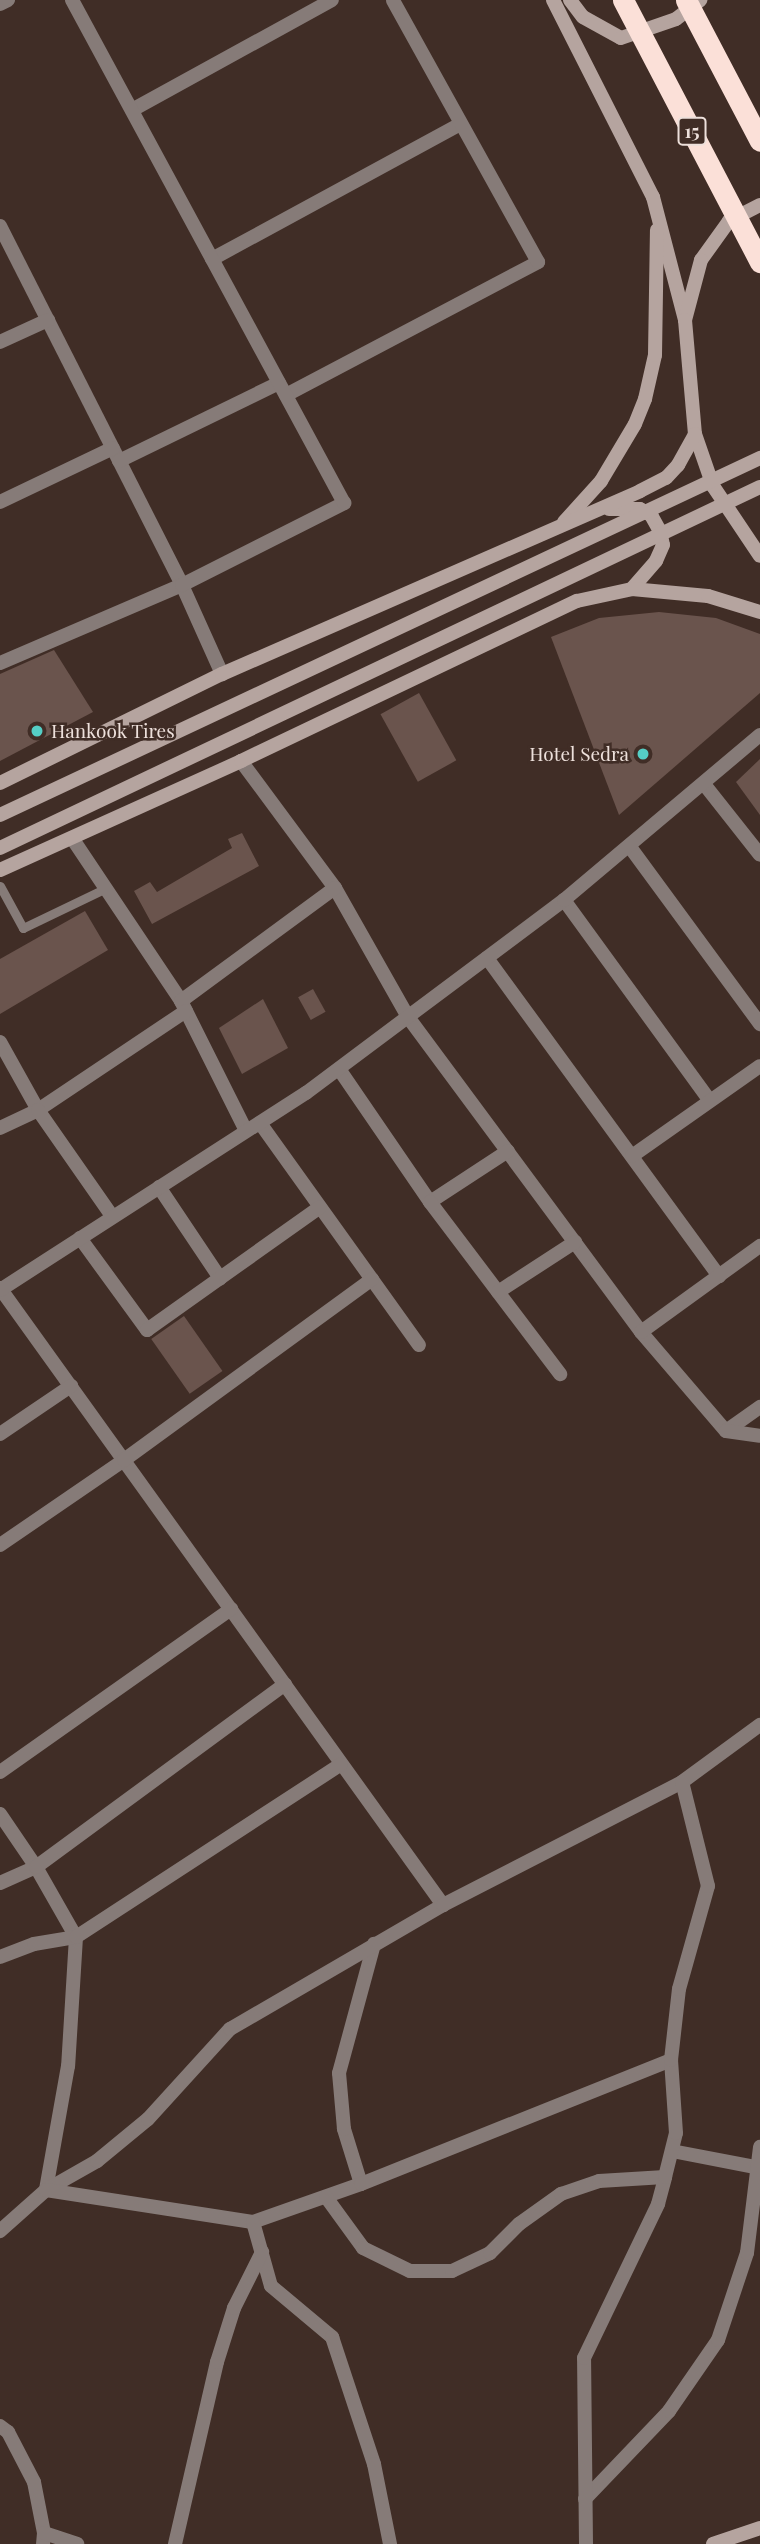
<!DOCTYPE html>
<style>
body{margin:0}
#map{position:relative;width:760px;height:2544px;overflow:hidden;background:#402d26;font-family:"Playfair Display",serif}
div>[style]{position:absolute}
.building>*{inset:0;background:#6a544d;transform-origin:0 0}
.service>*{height:9px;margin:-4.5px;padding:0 4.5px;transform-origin:4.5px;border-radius:4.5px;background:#867b78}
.minor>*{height:14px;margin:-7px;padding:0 7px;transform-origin:7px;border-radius:7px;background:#867b78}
.secondary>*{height:14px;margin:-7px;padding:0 7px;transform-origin:7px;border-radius:7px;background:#b5a49f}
.motorway>*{height:21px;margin:-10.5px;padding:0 10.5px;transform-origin:10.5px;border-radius:10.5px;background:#fbe0d8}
.dots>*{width:19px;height:19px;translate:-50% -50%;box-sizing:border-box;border:4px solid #402d26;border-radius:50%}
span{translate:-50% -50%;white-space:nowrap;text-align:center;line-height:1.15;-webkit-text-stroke:5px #402d26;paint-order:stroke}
.shield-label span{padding:2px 5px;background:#402d26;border:2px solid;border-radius:5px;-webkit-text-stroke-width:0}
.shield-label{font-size:18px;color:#ede0db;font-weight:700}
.poi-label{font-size:19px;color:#ede0db}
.left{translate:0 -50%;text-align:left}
.right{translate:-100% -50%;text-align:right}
</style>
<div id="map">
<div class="building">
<div style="clip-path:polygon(659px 612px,716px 618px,760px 634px,760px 693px,619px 815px,551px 637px,599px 618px)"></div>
<div style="clip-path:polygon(54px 650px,93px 712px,0 761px,0 674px)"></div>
<div style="left:419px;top:693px;width:77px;height:44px;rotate:61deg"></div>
<div style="clip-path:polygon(760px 759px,760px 815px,736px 782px)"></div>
<div style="clip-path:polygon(242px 833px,259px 866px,152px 924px,134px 891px,150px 882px,157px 892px,232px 848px,228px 839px)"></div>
<div style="clip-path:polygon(85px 911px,108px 950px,0 1014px,0 959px)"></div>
<div style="left:313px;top:989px;width:26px;height:17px;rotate:61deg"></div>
<div style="clip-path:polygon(263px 999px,288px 1048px,242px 1074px,219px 1028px)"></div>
<div style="left:184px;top:1316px;width:67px;height:40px;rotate:55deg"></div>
</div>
<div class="service">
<div style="left:0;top:886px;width:48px;rotate:61.3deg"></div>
<div style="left:23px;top:928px;width:90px;rotate:-25.7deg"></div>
</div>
<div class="minor">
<div style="left:0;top:4px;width:9px;rotate:-27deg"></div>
<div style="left:132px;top:110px;width:228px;rotate:-28.8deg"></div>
<div style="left:0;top:226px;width:402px;rotate:63.1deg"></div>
<div style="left:182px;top:585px;width:98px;rotate:65.8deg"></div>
<div style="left:212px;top:259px;width:283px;rotate:-28.5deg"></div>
<div style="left:0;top:342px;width:53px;rotate:-24.6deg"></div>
<div style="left:286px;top:395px;width:285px;rotate:-27.8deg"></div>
<div style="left:538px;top:262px;width:299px;rotate:-119deg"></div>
<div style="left:119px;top:461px;width:178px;rotate:-26deg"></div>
<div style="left:0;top:502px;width:125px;rotate:-25.5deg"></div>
<div style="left:0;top:663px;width:198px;rotate:-23.2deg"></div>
<div style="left:182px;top:585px;width:182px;rotate:-26.8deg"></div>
<div style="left:344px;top:503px;width:572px;rotate:-118.4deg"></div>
<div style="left:241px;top:761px;width:158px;rotate:53.5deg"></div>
<div style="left:335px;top:888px;width:148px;rotate:60.5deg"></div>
<div style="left:408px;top:1017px;width:392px;rotate:53.5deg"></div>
<div style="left:641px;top:1332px;width:130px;rotate:49.4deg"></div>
<div style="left:726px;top:1431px;width:42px;rotate:-35.2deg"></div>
<div style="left:704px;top:784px;width:90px;rotate:51.7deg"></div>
<div style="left:72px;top:838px;width:196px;rotate:56.2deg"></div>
<div style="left:181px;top:1001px;width:145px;rotate:63.4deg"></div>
<div style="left:630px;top:847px;width:220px;rotate:53.7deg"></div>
<div style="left:564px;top:900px;width:248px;rotate:54deg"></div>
<div style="left:487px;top:958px;width:394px;rotate:53.9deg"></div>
<div style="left:181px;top:1001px;width:191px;rotate:-36.3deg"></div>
<div style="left:0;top:1042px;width:78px;rotate:60.8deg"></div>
<div style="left:38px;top:1110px;width:178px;rotate:-33.8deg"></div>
<div style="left:339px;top:1069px;width:161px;rotate:55.6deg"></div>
<div style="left:430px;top:1202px;width:93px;rotate:-33.2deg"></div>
<div style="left:260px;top:1123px;width:273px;rotate:54.4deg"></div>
<div style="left:0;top:1128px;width:42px;rotate:-25.3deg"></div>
<div style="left:38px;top:1110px;width:129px;rotate:55.1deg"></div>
<div style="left:632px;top:1156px;width:156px;rotate:-35.1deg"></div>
<div style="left:159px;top:1187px;width:110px;rotate:56.2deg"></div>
<div style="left:430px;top:1202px;width:216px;rotate:52.9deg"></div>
<div style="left:80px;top:1238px;width:114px;rotate:53.9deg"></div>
<div style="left:147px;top:1330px;width:212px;rotate:-35.4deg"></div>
<div style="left:0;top:1288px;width:760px;rotate:54.32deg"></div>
<div style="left:0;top:1290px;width:364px;rotate:-32.8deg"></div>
<div style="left:306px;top:1093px;width:322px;rotate:-36.8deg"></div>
<div style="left:564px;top:900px;width:256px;rotate:-40.1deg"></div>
<div style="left:498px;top:1292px;width:92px;rotate:-33deg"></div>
<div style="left:641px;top:1332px;width:147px;rotate:-35.9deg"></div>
<div style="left:726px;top:1431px;width:34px;rotate:8deg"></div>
<div style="left:0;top:1434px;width:86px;rotate:-34.1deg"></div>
<div style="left:0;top:1545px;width:150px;rotate:-34.4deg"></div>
<div style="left:124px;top:1460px;width:307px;rotate:-36.1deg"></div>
<div style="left:0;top:1772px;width:283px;rotate:-35.2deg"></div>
<div style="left:0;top:1814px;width:64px;rotate:55.8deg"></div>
<div style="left:36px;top:1867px;width:81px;rotate:60.3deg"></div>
<div style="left:76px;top:1937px;width:129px;rotate:93.5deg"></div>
<div style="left:68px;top:2066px;width:126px;rotate:100.1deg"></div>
<div style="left:46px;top:2190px;width:62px;rotate:138.3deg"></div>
<div style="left:0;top:1883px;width:39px;rotate:-24deg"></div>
<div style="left:36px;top:1867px;width:309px;rotate:-36.3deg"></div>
<div style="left:0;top:1957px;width:36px;rotate:-21deg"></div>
<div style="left:34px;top:1944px;width:43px;rotate:-9.5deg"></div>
<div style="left:76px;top:1937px;width:316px;rotate:-33.1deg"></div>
<div style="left:672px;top:2151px;width:90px;rotate:10.9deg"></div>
<div style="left:361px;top:2184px;width:58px;rotate:-107.2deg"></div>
<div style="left:344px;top:2129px;width:56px;rotate:-95.1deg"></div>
<div style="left:339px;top:2073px;width:134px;rotate:-74.8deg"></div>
<div style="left:46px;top:2190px;width:59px;rotate:-29.6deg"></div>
<div style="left:97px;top:2161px;width:66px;rotate:-39.5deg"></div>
<div style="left:148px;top:2119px;width:122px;rotate:-47.7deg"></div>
<div style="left:230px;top:2029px;width:246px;rotate:-30.2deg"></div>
<div style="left:443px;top:1905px;width:269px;rotate:-27.2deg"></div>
<div style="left:682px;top:1782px;width:97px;rotate:-36.2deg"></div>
<div style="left:46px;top:2190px;width:209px;rotate:8.8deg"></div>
<div style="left:253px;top:2222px;width:114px;rotate:-19.4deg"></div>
<div style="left:361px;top:2184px;width:334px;rotate:-21.8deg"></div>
<div style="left:326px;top:2197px;width:63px;rotate:54deg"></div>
<div style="left:363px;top:2248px;width:52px;rotate:26.1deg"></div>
<div style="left:410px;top:2271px;width:42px"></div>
<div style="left:452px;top:2271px;width:42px;rotate:-25.3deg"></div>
<div style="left:490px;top:2253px;width:41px;rotate:-45deg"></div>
<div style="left:519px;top:2224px;width:52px;rotate:-35.5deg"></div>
<div style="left:561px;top:2194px;width:40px;rotate:-18.9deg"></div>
<div style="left:599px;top:2181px;width:66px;rotate:-3.5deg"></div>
<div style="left:253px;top:2222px;width:66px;rotate:74.3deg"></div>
<div style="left:271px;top:2286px;width:80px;rotate:39.9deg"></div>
<div style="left:332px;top:2337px;width:134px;rotate:71.7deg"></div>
<div style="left:374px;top:2464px;width:82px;rotate:78.7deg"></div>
<div style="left:0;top:2426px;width:10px;rotate:37deg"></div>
<div style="left:8px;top:2432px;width:56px;rotate:62.5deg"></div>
<div style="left:34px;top:2482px;width:52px;rotate:78.9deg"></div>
<div style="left:44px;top:2533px;width:11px;rotate:95deg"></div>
<div style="left:585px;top:2499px;width:122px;rotate:-46.3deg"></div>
<div style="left:669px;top:2411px;width:86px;rotate:-55.4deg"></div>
<div style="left:718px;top:2340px;width:92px;rotate:-71.6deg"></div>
<div style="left:747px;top:2253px;width:107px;rotate:-83deg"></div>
<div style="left:44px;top:2533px;width:35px;rotate:18deg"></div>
<div style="left:175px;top:2544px;width:187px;rotate:-77deg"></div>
<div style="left:217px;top:2362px;width:57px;rotate:-72.5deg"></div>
<div style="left:234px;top:2308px;width:63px;rotate:-63.4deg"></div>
<div style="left:586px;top:2544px;width:186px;rotate:-90.6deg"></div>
<div style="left:584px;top:2358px;width:171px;rotate:-64.3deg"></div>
<div style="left:658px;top:2204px;width:28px;rotate:-75deg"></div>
<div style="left:665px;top:2177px;width:45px;rotate:-76deg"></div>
<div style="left:676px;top:2133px;width:73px;rotate:-93.9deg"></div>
<div style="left:671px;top:2060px;width:71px;rotate:-83.6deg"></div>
<div style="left:679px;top:1989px;width:107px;rotate:-74.3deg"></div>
<div style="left:708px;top:1886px;width:107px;rotate:-104deg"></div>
</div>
<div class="secondary">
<div style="left:553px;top:0;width:221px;rotate:63.1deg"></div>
<div style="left:653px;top:197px;width:127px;rotate:75.4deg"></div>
<div style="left:570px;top:0;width:21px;rotate:53deg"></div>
<div style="left:583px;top:17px;width:43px;rotate:28.9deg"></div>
<div style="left:621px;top:38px;width:58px;rotate:-19.1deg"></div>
<div style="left:676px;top:19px;width:31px;rotate:-38deg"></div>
<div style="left:760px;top:205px;width:35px;rotate:153deg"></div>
<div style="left:729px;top:221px;width:48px;rotate:125.7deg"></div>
<div style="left:701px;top:260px;width:62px;rotate:104.9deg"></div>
<div style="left:685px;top:320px;width:114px;rotate:85deg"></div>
<div style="left:695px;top:434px;width:55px;rotate:70.9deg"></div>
<div style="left:713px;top:486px;width:84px;rotate:56.1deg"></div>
<div style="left:609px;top:509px;width:31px"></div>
<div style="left:640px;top:509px;width:13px;rotate:29deg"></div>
<div style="left:651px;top:515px;width:18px;rotate:61deg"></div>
<div style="left:660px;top:531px;width:14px;rotate:78deg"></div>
<div style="left:663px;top:545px;width:17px;rotate:114deg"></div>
<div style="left:656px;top:561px;width:37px;rotate:131deg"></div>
<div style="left:564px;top:522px;width:55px;rotate:-47.9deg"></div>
<div style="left:601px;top:481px;width:66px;rotate:-59.2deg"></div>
<div style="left:635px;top:424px;width:27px;rotate:-68deg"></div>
<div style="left:645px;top:399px;width:45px;rotate:-77.2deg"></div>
<div style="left:655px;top:355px;width:125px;rotate:-89.1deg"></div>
<div style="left:0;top:783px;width:247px;rotate:-26.2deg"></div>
<div style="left:222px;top:674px;width:456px;rotate:-23.6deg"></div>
<div style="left:640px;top:491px;width:29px;rotate:-27deg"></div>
<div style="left:666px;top:478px;width:18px;rotate:-47deg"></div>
<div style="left:678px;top:465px;width:35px;rotate:-61deg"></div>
<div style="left:0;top:815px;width:840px;rotate:-25.16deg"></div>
<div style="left:0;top:848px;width:841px;rotate:-25.41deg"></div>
<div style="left:0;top:870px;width:265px;rotate:-24.3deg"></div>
<div style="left:241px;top:761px;width:372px;rotate:-25.5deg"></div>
<div style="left:577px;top:601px;width:56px;rotate:-12.3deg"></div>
<div style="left:632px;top:589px;width:76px;rotate:5.3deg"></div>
<div style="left:708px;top:596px;width:54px;rotate:17.1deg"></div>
<div style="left:713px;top:2544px;width:50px;rotate:-18.8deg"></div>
</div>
<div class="motorway">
<div style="left:623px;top:0;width:296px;rotate:62.4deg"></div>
<div style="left:686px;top:0;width:159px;rotate:62.3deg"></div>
</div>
<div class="dots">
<div style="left:37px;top:731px;background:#55cec5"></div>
<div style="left:643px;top:754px;background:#55cec5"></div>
</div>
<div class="shield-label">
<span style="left:692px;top:131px">15</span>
</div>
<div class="poi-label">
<span class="left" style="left:51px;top:731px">Hankook Tires</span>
<span class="right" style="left:629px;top:754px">Hotel Sedra</span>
</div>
</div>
